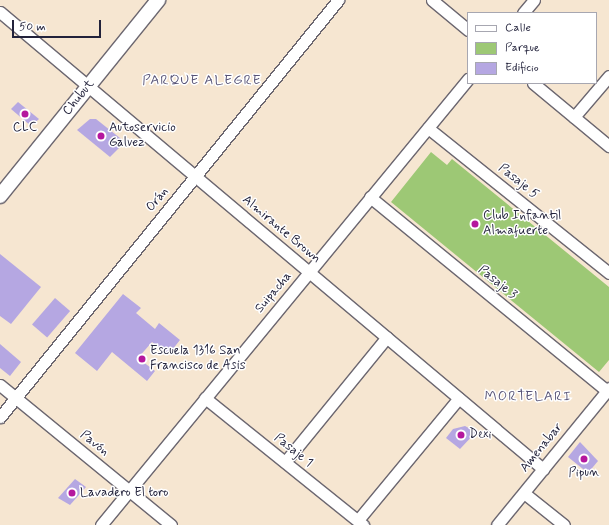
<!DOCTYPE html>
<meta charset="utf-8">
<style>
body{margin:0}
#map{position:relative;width:609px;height:525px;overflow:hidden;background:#f6e6d1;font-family:Mynerve,sans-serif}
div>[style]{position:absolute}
.green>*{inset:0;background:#9dc875}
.building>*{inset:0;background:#b5a7e2;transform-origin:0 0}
.roads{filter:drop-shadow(1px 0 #6c6770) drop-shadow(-1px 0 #6c6770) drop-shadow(0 1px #6c6770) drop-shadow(0 -1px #6c6770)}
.minor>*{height:11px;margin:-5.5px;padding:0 5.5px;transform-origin:5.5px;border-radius:5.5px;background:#fff}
.tertiary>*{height:14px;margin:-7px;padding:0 7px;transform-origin:7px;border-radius:7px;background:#fff}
.dots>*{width:11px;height:11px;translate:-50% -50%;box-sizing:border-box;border:2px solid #fff;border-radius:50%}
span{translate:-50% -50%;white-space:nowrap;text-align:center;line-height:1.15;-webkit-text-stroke:3px #fff;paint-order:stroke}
.street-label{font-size:13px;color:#22223b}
.poi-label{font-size:13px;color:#22223b}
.left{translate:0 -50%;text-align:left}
.neighbourhood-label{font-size:14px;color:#555175;letter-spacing:1px}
.legend{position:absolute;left:467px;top:12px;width:130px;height:72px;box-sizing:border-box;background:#fff;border:1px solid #a7a7b1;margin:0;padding:5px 7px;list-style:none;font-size:12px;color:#22223b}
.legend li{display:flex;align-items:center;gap:8px;height:20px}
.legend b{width:20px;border:1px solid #a7a7b1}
.scale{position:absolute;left:12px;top:20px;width:89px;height:18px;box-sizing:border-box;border:2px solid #22223b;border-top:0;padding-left:5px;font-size:12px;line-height:14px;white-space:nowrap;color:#22223b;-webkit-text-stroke:3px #fff;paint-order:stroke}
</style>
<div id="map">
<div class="green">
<div style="clip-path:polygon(431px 152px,447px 165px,452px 159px,609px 287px,609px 360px,599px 372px,391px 202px)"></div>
</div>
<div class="building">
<div style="clip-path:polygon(18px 102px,39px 119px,31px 126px,11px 109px)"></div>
<div style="clip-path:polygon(90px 119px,96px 119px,125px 142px,110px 157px,77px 130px)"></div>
<div style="clip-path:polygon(0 254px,41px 287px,11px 324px,0 316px)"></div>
<div style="clip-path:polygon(123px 294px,141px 308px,136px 313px,155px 329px,159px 323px,180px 340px,168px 355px,152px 342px,138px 358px,155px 371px,147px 381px,112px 352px,97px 371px,75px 353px)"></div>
<div style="left:55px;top:298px;width:20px;height:35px;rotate:41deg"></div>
<div style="clip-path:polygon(0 344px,21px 362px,10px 376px,0 368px)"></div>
<div style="clip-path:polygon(465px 426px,476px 432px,460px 449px,446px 438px,453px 429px)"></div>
<div style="clip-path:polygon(580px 442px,598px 461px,588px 473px,568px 457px)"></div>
<div style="clip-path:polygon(75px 479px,86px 487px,70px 505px,58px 498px)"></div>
</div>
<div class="roads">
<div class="minor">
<div style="left:432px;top:0;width:47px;rotate:39.8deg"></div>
<div style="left:0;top:12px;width:710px;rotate:40.08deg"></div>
<div style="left:523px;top:13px;width:17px;rotate:-50deg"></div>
<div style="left:533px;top:83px;width:99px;rotate:39.7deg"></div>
<div style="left:574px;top:117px;width:54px;rotate:-49.5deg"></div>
<div style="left:428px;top:128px;width:232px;rotate:38.7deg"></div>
<div style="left:370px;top:197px;width:306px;rotate:39.3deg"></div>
<div style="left:0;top:385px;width:221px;rotate:39.3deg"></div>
<div style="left:205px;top:398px;width:203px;rotate:38.8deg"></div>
<div style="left:0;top:417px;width:537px;rotate:-50.97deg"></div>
<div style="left:285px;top:462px;width:161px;rotate:-50.8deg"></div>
<div style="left:524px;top:493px;width:51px;rotate:38.7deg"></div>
<div style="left:358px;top:520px;width:158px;rotate:-50.4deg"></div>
<div style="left:101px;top:525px;width:578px;rotate:-50.55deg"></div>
<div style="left:497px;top:525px;width:177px;rotate:-50.7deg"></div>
</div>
<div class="tertiary">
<div style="left:0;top:196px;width:252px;rotate:-51.1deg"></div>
</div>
</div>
<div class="dots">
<div style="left:25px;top:114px;background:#b5179e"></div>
<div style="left:101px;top:136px;background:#b5179e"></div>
<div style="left:475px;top:224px;background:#b5179e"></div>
<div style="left:142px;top:359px;background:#b5179e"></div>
<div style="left:461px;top:435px;background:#b5179e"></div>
<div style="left:584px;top:459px;background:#b5179e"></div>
<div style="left:72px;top:493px;background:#b5179e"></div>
</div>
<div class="street-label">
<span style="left:79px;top:98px;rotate:-51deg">Chubut</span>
<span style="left:518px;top:182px;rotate:39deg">Pasaje 5</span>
<span style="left:158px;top:200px;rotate:-51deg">Orán</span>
<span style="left:281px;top:230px;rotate:40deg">Almirante Brown</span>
<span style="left:497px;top:283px;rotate:39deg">Pasaje 3</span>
<span style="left:274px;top:293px;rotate:-50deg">Suipacha</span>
<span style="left:94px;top:444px;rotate:39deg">Pavón</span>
<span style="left:542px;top:448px;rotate:-51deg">Amenabar</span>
<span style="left:293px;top:451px;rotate:39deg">Pasaje 1</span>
</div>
<div class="poi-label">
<span style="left:25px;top:128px">CLC</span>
<span class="left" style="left:109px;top:136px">Autoservicio<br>Galvez</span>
<span class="left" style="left:483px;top:224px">Club Infantil<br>Almafuerte</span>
<span class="left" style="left:150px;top:359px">Escuela 1316 San<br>Francisco de Asis</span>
<span class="left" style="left:469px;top:435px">Dexi</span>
<span style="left:584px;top:473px">Pipun</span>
<span class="left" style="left:80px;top:493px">Lavadero El toro</span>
</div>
<div class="neighbourhood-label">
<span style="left:202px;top:80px">PARQUE ALEGRE</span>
<span style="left:528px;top:396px">MORTELARI</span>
</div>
<ul class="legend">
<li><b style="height:5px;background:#fff"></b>Calle</li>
<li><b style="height:11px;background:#9dc875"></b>Parque</li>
<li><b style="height:11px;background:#b5a7e2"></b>Edificio</li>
</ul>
<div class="scale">50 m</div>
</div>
